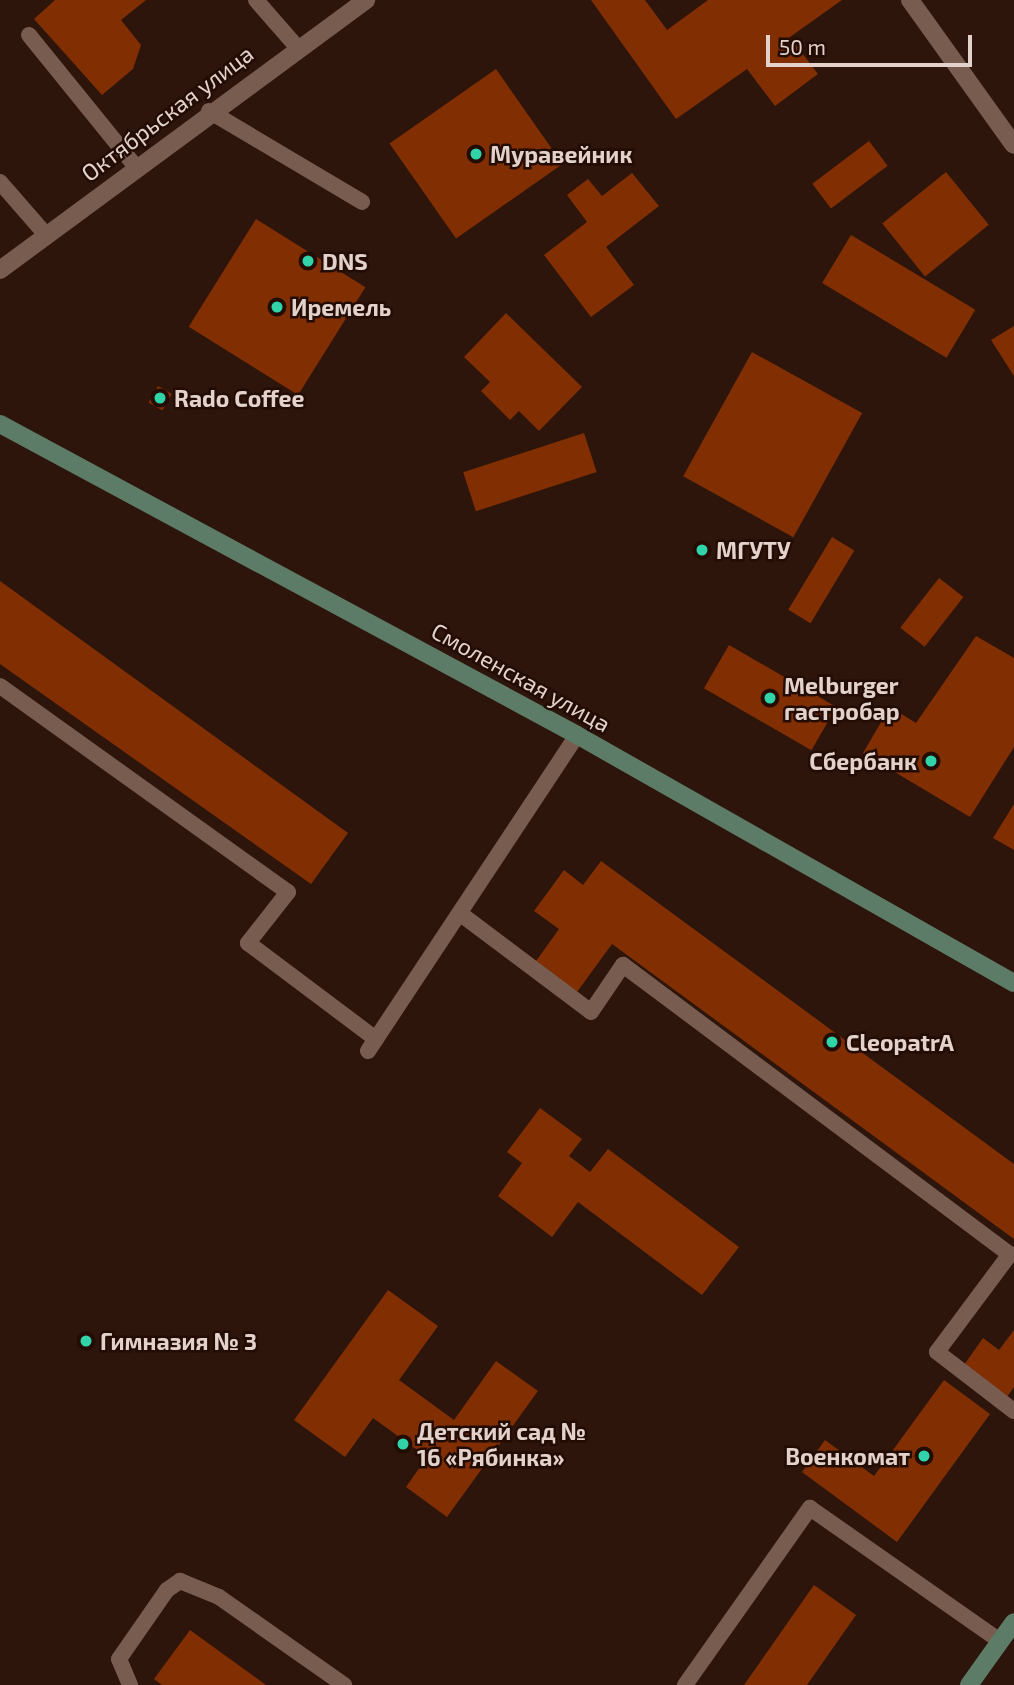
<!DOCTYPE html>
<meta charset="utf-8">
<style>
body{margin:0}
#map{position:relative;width:1014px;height:1685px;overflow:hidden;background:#2d150b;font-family:"Exo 2",sans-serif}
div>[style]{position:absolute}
.building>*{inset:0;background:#812f02;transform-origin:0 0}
.service>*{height:16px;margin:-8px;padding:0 8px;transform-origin:8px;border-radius:8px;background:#795c50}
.minor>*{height:18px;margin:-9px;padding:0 9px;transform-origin:9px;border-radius:9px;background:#795c50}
.tertiary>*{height:18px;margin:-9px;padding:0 9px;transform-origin:9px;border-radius:9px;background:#795c50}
.secondary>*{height:18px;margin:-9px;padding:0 9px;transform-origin:9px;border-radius:9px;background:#5c7c67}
.dots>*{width:19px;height:19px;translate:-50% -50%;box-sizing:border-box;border:4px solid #230c04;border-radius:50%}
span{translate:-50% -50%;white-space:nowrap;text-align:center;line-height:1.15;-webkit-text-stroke:5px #230c04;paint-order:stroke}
.street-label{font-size:23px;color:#e3d2cb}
.poi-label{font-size:23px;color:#e3d2cb;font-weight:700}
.left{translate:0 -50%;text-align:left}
.right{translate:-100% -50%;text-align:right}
.scale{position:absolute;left:766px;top:35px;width:206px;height:32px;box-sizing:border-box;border:4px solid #e3d2cb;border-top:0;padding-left:9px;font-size:21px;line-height:24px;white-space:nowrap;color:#e3d2cb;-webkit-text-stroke:5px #230c04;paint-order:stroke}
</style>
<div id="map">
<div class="building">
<div style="clip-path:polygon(55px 0,146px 0,121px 20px,141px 45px,133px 69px,102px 95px,34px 19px)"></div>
<div style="clip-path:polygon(591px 0,645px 0,667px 30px,708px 0,842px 0,790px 37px,818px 74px,775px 106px,747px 69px,676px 119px)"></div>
<div style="left:496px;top:69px;width:116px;height:130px;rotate:55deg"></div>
<div style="left:869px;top:141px;width:31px;height:71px;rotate:53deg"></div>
<div style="left:946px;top:172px;width:68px;height:82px;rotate:51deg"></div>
<div style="clip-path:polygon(632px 173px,659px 206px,606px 247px,634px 285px,591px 317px,544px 255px,587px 222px,567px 195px,588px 179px,602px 196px)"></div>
<div style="left:256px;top:219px;width:129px;height:127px;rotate:32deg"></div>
<div style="left:851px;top:235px;width:145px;height:56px;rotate:31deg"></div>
<div style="clip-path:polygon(506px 313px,582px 387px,539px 431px,519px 411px,510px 420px,481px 391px,490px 382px,464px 357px)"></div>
<div style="clip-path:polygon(1014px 326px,1014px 376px,991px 340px)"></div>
<div style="left:752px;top:352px;width:126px;height:142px;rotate:29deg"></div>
<div style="left:158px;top:386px;width:16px;height:19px;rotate:30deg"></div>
<div style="left:584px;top:433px;width:41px;height:127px;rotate:72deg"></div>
<div style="left:832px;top:537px;width:26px;height:85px;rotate:31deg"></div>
<div style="left:939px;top:578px;width:31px;height:63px;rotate:38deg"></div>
<div style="clip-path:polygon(0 581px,348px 833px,311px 884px,0 664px)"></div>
<div style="clip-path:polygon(976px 636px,1014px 658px,1014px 747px,970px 817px,863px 753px,890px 707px,916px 723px)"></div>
<div style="left:729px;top:645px;width:124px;height:50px;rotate:30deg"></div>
<div style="clip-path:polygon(1014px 804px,1014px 850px,993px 838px)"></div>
<div style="clip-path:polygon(601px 861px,1014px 1164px,1014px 1239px,612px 944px,577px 992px,536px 961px,559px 929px,534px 911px,564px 870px,583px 885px)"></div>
<div style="clip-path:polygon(540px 1108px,582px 1139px,569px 1156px,590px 1172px,608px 1149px,739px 1247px,702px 1295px,578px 1202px,552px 1237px,498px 1196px,522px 1163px,507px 1152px)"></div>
<div style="clip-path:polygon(388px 1290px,438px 1326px,399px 1380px,454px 1420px,496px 1361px,538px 1391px,447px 1517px,406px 1487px,427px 1457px,373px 1418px,345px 1457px,294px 1420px)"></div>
<div style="clip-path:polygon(1014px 1330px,1014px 1387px,1007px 1397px,964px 1365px,983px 1338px,999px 1350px)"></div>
<div style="clip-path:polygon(944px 1380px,990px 1414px,897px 1542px,802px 1472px,825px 1440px,874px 1476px)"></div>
<div style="clip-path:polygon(814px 1585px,856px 1615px,807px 1685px,744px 1685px)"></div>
<div style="clip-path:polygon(190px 1630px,266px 1685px,162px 1685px,154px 1679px)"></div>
</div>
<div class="service">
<div style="left:256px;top:0;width:62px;rotate:48.9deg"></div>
<div style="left:29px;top:35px;width:169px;rotate:51deg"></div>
<div style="left:209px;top:111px;width:178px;rotate:30.7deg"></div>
<div style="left:0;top:182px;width:70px;rotate:49deg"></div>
<div style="left:0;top:686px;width:354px;rotate:35.6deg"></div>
<div style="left:288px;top:892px;width:65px;rotate:128.1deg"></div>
<div style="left:248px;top:943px;width:160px;rotate:36.9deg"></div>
<div style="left:462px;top:915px;width:161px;rotate:36.9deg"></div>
<div style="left:591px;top:1012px;width:57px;rotate:-55.8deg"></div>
<div style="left:623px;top:965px;width:483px;rotate:36.8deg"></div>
<div style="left:1010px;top:1254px;width:122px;rotate:126.7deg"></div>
<div style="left:937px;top:1352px;width:97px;rotate:37.5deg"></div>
<div style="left:368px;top:1051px;width:379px;rotate:-56.5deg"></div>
<div style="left:130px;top:1685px;width:28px;rotate:-113deg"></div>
<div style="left:119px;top:1659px;width:84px;rotate:-55.2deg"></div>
<div style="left:167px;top:1590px;width:16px;rotate:-35deg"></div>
<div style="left:180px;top:1581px;width:42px;rotate:22.3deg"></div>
<div style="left:219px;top:1597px;width:153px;rotate:35.1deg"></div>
<div style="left:685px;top:1685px;width:217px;rotate:-54.8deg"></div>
<div style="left:810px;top:1508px;width:232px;rotate:35deg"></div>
</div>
<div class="minor">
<div style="left:910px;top:0;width:178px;rotate:54.4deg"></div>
</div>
<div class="tertiary">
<div style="left:0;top:270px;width:455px;rotate:-36.4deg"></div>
</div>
<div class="secondary">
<div style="left:0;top:424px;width:655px;rotate:28.32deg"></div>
<div style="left:577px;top:735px;width:502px;rotate:29.58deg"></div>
<div style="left:969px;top:1685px;width:77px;rotate:-54.5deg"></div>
</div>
<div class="dots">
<div style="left:476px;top:154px;background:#31d4a9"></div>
<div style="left:308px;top:261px;background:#31d4a9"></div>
<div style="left:277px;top:307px;background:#31d4a9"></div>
<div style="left:160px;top:398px;background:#31d4a9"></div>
<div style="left:702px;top:550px;background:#31d4a9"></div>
<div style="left:770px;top:698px;background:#31d4a9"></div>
<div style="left:931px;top:761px;background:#31d4a9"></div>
<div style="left:832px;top:1042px;background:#31d4a9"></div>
<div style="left:86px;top:1341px;background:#31d4a9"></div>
<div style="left:403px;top:1444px;background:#31d4a9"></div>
<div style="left:924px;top:1456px;background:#31d4a9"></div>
</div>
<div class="street-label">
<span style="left:167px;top:113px;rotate:-37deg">Октябрьская улица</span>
<span style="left:521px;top:677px;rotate:29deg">Смоленская улица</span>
</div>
<div class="poi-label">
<span class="left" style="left:490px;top:154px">Муравейник</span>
<span class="left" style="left:322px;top:261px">DNS</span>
<span class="left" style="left:291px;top:307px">Иремель</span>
<span class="left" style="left:174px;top:398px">Rado Coffee</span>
<span class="left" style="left:716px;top:550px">МГУТУ</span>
<span class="left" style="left:784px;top:698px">Melburger<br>гастробар</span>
<span class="right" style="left:917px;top:761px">Сбербанк</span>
<span class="left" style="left:846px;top:1042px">CleopatrA</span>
<span class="left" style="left:100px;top:1341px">Гимназия № 3</span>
<span class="left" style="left:417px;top:1444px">Детский сад №<br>16 «Рябинка»</span>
<span class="right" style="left:910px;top:1456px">Военкомат</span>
</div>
<div class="scale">50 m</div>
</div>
